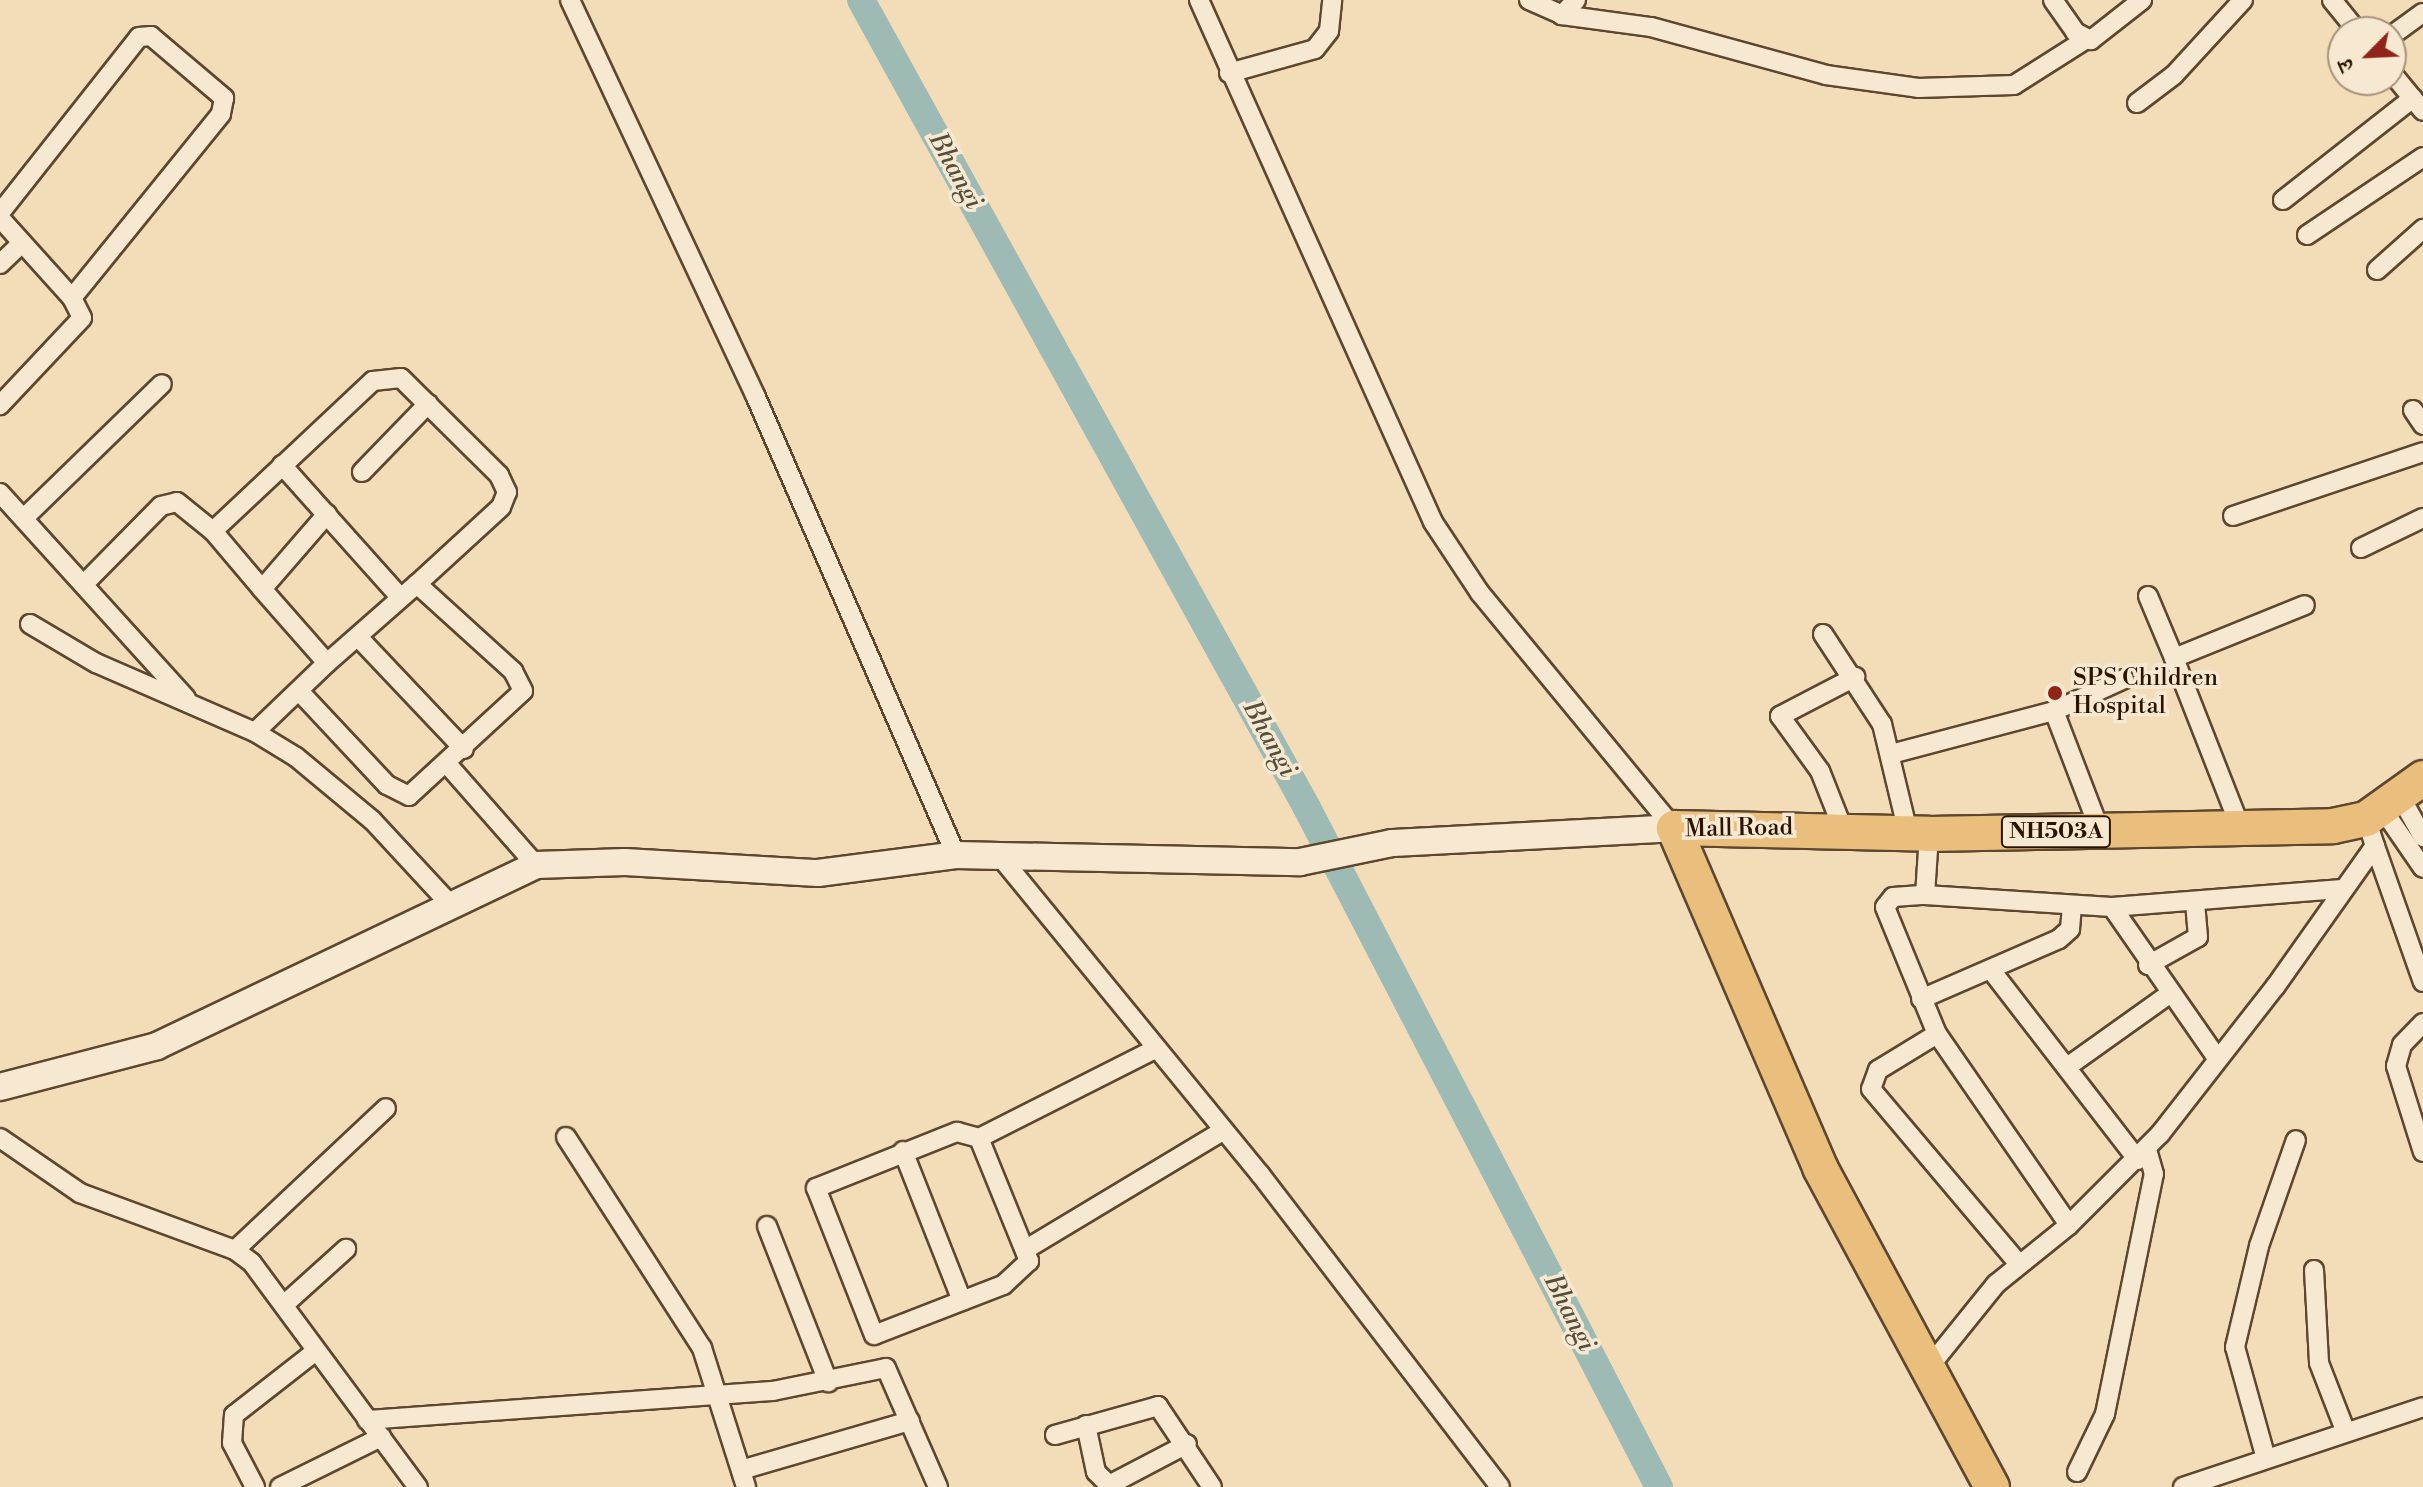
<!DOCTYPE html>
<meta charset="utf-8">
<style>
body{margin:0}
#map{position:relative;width:2423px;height:1487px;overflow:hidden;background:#f3dcb8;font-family:"Libre Bodoni","Noto Serif Devanagari",serif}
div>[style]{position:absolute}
.river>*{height:28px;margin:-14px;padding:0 14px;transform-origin:14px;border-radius:14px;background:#9dbab5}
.roads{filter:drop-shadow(2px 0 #5d472e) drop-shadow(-2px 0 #5d472e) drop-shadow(0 2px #5d472e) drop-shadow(0 -2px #5d472e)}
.street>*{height:18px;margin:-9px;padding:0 9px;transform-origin:9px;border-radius:9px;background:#f7e8d1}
.secondary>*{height:26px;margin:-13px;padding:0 13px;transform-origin:13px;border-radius:13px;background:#f7e8d1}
.highway>*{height:34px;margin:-17px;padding:0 17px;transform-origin:17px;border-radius:17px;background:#eabe7c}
.dots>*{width:22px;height:22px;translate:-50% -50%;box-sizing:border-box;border:4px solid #f7e8d1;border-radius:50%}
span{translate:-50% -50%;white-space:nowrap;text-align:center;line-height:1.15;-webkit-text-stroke:7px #f7e8d1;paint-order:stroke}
.shield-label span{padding:2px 6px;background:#f7e8d1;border:2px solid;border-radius:6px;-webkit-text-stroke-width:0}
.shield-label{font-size:22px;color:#2b1500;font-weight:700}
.poi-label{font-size:24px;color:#2b1500}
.left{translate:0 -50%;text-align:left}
.street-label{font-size:24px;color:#2b1500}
.water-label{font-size:26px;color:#534f3f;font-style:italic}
.north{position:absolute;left:2327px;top:16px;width:80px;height:80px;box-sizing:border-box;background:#f7e8d1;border:2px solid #a5947d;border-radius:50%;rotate:246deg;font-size:22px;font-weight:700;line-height:32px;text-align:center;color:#2b1500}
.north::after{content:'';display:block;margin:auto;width:28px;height:36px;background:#8f2418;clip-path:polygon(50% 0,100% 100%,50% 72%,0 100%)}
</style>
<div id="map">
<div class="river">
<div style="left:861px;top:0;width:921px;rotate:61.1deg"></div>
<div style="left:1306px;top:806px;width:767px;rotate:62.6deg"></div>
</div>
<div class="roads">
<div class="street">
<div style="left:570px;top:0;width:436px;rotate:64.9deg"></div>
<div style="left:755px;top:395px;width:502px;rotate:66.4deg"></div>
<div style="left:1199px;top:0;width:572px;rotate:65.85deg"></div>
<div style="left:1433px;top:522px;width:85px;rotate:56.5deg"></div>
<div style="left:1480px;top:593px;width:305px;rotate:50.5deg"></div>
<div style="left:1529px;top:0;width:36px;rotate:24deg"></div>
<div style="left:1576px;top:0;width:21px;rotate:133deg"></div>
<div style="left:1562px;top:15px;width:90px;rotate:7.7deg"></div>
<div style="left:1651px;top:27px;width:181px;rotate:15.3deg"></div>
<div style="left:1826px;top:75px;width:93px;rotate:8deg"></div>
<div style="left:1918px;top:88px;width:96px;rotate:-1.8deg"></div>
<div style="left:2014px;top:85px;width:84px;rotate:-32.4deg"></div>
<div style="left:2053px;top:0;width:39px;rotate:55deg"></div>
<div style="left:2075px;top:32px;width:18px;rotate:27deg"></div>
<div style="left:2091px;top:40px;width:65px;rotate:-38.1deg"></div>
<div style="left:2332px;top:0;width:41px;rotate:50.9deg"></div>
<div style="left:2391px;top:36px;width:39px;rotate:-36deg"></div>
<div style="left:2391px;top:72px;width:50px;rotate:50.6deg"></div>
<div style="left:1229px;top:73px;width:89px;rotate:-15.6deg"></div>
<div style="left:1315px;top:49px;width:23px;rotate:-52deg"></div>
<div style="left:1329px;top:31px;width:31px;rotate:-84deg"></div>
<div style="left:2137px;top:103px;width:46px;rotate:-37.1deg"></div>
<div style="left:2174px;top:75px;width:102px;rotate:-47.4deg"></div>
<div style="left:2283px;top:200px;width:165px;rotate:-38.1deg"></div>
<div style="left:0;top:213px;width:224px;rotate:-51.7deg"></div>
<div style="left:139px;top:37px;width:12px;rotate:-5deg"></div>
<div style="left:151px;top:36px;width:96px;rotate:40.3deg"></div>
<div style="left:224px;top:98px;width:16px;rotate:101deg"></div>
<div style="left:221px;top:114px;width:237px;rotate:129deg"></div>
<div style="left:0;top:218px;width:108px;rotate:48deg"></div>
<div style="left:72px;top:298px;width:22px;rotate:63deg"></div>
<div style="left:82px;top:318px;width:120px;rotate:133.3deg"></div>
<div style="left:2307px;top:235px;width:140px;rotate:-33.9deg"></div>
<div style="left:0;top:264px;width:30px;rotate:-44deg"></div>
<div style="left:2377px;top:270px;width:62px;rotate:-41.7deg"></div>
<div style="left:2413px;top:410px;width:18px;rotate:56deg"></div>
<div style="left:282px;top:465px;width:178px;rotate:48.2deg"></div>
<div style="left:362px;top:472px;width:95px;rotate:-45.9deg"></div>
<div style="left:0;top:493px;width:277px;rotate:47.8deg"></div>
<div style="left:327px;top:514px;width:99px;rotate:130.9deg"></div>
<div style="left:262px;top:589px;width:76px;rotate:-130.2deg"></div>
<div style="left:213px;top:531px;width:219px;rotate:-43.2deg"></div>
<div style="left:373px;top:381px;width:28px;rotate:-6deg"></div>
<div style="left:401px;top:378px;width:138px;rotate:44.7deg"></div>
<div style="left:499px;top:475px;width:19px;rotate:65deg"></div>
<div style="left:507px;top:492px;width:16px;rotate:112deg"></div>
<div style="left:501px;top:507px;width:114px;rotate:137.5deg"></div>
<div style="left:2233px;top:516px;width:200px;rotate:-18.6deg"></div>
<div style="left:24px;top:518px;width:192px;rotate:-44.2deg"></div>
<div style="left:2361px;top:548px;width:69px;rotate:-25.8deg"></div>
<div style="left:85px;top:583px;width:108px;rotate:-45.4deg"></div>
<div style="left:161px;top:506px;width:16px;rotate:-14deg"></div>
<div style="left:177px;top:502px;width:46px;rotate:38.9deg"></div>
<div style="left:262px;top:589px;width:98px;rotate:48.7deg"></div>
<div style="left:2148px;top:596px;width:67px;rotate:67.2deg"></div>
<div style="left:30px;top:624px;width:77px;rotate:30.6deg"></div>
<div style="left:96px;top:663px;width:173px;rotate:23.5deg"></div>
<div style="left:255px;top:732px;width:48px;rotate:31.4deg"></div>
<div style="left:296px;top:757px;width:99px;rotate:39.7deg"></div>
<div style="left:372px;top:820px;width:112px;rotate:47.2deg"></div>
<div style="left:1823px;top:634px;width:108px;rotate:56.8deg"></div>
<div style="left:1882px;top:724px;width:111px;rotate:76.5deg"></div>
<div style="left:358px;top:637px;width:154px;rotate:46.6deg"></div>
<div style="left:2054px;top:711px;width:129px;rotate:69deg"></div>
<div style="left:255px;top:732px;width:100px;rotate:-43.8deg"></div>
<div style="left:327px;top:663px;width:120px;rotate:-41.3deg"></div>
<div style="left:417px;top:584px;width:130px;rotate:42.2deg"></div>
<div style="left:513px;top:671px;width:22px;rotate:63deg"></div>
<div style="left:523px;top:691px;width:155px;rotate:137.4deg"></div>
<div style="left:409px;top:796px;width:25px;rotate:-153deg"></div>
<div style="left:387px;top:785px;width:129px;rotate:-133.1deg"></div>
<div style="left:1891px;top:754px;width:169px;rotate:-14.8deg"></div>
<div style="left:2054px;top:711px;width:77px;rotate:-24.6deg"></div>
<div style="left:448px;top:765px;width:133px;rotate:48.7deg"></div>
<div style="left:2400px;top:796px;width:47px;rotate:60.7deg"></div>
<div style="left:2383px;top:810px;width:70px;rotate:55.4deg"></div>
<div style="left:1843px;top:829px;width:62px;rotate:-111.6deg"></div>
<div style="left:1820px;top:771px;width:68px;rotate:-126deg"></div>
<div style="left:1780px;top:716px;width:85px;rotate:-27.5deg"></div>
<div style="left:2241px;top:829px;width:184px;rotate:-111.4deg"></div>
<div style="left:2174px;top:658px;width:141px;rotate:-22deg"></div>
<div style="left:2375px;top:846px;width:144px;rotate:70.6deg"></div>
<div style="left:998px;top:854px;width:414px;rotate:50.7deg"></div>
<div style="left:1260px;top:1174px;width:394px;rotate:52.5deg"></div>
<div style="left:1925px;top:895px;width:61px;rotate:-86.2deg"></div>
<div style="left:2148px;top:965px;width:57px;rotate:-29.2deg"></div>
<div style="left:2198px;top:937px;width:35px;rotate:-95deg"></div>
<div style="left:1991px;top:970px;width:240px;rotate:52.3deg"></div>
<div style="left:1921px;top:999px;width:150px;rotate:-23.5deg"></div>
<div style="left:2059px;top:939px;width:15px;rotate:-42deg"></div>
<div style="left:2070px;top:929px;width:22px;rotate:-85deg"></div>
<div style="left:2423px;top:1023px;width:30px;rotate:134deg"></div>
<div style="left:2402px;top:1045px;width:22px;rotate:106deg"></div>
<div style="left:2396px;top:1066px;width:90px;rotate:72.6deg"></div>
<div style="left:1937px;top:1034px;width:69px;rotate:148.6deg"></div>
<div style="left:1878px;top:1070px;width:20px;rotate:110deg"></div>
<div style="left:1871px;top:1089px;width:228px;rotate:49.8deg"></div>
<div style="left:2217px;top:1058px;width:184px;rotate:-124.8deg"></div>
<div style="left:2112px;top:907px;width:231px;rotate:-4.5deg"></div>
<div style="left:2067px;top:1067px;width:124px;rotate:-35.5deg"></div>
<div style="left:957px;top:1132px;width:23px;rotate:15deg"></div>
<div style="left:979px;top:1138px;width:133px;rotate:67.9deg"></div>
<div style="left:1029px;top:1261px;width:35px;rotate:137deg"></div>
<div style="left:1003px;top:1285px;width:138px;rotate:158.8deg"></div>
<div style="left:874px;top:1335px;width:158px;rotate:-111.5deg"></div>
<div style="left:816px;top:1188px;width:152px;rotate:-21.7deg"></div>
<div style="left:566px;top:1137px;width:251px;rotate:57.2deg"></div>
<div style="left:702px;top:1348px;width:146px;rotate:72.4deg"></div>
<div style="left:0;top:1138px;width:97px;rotate:34.5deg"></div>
<div style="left:80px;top:1193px;width:165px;rotate:20.2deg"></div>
<div style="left:235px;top:1250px;width:21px;rotate:37deg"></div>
<div style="left:252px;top:1263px;width:279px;rotate:53.5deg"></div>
<div style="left:979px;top:1138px;width:199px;rotate:-26.8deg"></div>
<div style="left:903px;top:1151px;width:161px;rotate:68.5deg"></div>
<div style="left:2069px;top:1225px;width:232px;rotate:-124.6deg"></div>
<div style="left:1937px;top:1034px;width:137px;rotate:-112.3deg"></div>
<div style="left:1885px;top:907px;width:13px;rotate:-51deg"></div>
<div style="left:1893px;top:897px;width:32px;rotate:-4deg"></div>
<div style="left:1925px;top:895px;width:187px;rotate:3.7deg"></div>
<div style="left:767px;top:1226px;width:168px;rotate:68.6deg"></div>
<div style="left:1028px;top:1248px;width:227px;rotate:-31deg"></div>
<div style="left:235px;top:1250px;width:207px;rotate:-43.2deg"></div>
<div style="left:2314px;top:1270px;width:93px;rotate:86.9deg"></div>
<div style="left:2319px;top:1363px;width:72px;rotate:68.8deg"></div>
<div style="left:286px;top:1303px;width:81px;rotate:-42deg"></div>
<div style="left:1929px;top:1367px;width:107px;rotate:-51.1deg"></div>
<div style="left:1996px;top:1284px;width:94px;rotate:-38.9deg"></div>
<div style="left:2069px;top:1225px;width:129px;rotate:-45deg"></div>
<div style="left:2160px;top:1134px;width:187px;rotate:-52deg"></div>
<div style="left:2275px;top:987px;width:173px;rotate:-54.7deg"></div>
<div style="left:2375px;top:846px;width:28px;rotate:-108deg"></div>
<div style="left:367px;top:1420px;width:407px;rotate:-4.1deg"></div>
<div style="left:773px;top:1391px;width:115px;rotate:-11.5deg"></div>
<div style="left:886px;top:1368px;width:130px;rotate:66.4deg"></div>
<div style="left:1086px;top:1425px;width:48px;rotate:78deg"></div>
<div style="left:1096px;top:1472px;width:18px;rotate:45deg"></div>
<div style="left:1109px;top:1485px;width:88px;rotate:-27.7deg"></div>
<div style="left:1055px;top:1435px;width:107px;rotate:-15.7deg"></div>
<div style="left:1158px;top:1406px;width:97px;rotate:56.3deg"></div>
<div style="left:2265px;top:1455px;width:112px;rotate:-105.5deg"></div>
<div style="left:2235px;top:1347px;width:104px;rotate:-76.6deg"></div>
<div style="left:2259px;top:1246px;width:112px;rotate:-70.8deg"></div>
<div style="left:741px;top:1470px;width:176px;rotate:-16.2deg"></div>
<div style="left:2077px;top:1472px;width:64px;rotate:-64.2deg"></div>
<div style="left:2105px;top:1414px;width:245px;rotate:-78.5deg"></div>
<div style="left:2154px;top:1174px;width:26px;rotate:-106deg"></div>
<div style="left:255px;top:1487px;width:50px;rotate:-117.6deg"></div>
<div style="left:232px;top:1443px;width:28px;rotate:-86deg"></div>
<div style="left:234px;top:1415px;width:104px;rotate:-38deg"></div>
<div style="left:280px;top:1487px;width:113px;rotate:-26.3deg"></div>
<div style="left:2183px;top:1487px;width:253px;rotate:-18.4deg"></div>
</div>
<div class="secondary">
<div style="left:0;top:1087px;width:162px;rotate:-14.6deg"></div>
<div style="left:157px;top:1046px;width:420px;rotate:-25.5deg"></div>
<div style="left:536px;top:865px;width:89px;rotate:-1.9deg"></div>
<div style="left:625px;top:862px;width:193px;rotate:3.3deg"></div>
<div style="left:818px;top:873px;width:139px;rotate:-7.4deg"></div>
<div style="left:956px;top:855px;width:344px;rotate:1.2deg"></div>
<div style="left:1300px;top:862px;width:94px;rotate:-11.7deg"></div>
<div style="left:1392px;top:843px;width:282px;rotate:-3deg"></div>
</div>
<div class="highway">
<div style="left:1992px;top:1487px;width:363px;rotate:-118.3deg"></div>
<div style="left:1820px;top:1167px;width:369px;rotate:-113.3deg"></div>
<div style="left:1674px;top:828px;width:255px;rotate:1.3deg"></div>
<div style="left:1929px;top:834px;width:404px;rotate:-1.1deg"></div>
<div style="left:2333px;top:826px;width:34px;rotate:-12deg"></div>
<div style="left:2366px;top:819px;width:70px;rotate:-35.7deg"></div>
</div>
</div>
<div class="dots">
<div style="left:2055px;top:693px;background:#8f2418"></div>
</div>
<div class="shield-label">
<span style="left:2056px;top:832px">NH503A</span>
</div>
<div class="poi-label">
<span class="left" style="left:2073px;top:693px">SPS Children<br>Hospital</span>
</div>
<div class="street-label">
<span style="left:1739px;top:829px;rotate:-1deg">Mall Road</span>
</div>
<div class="water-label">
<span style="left:955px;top:171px;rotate:61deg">Bhangi</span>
<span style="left:1269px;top:739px;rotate:61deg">Bhangi</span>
<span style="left:1569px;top:1313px;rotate:63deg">Bhangi</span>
</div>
<div class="north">उ</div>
</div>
